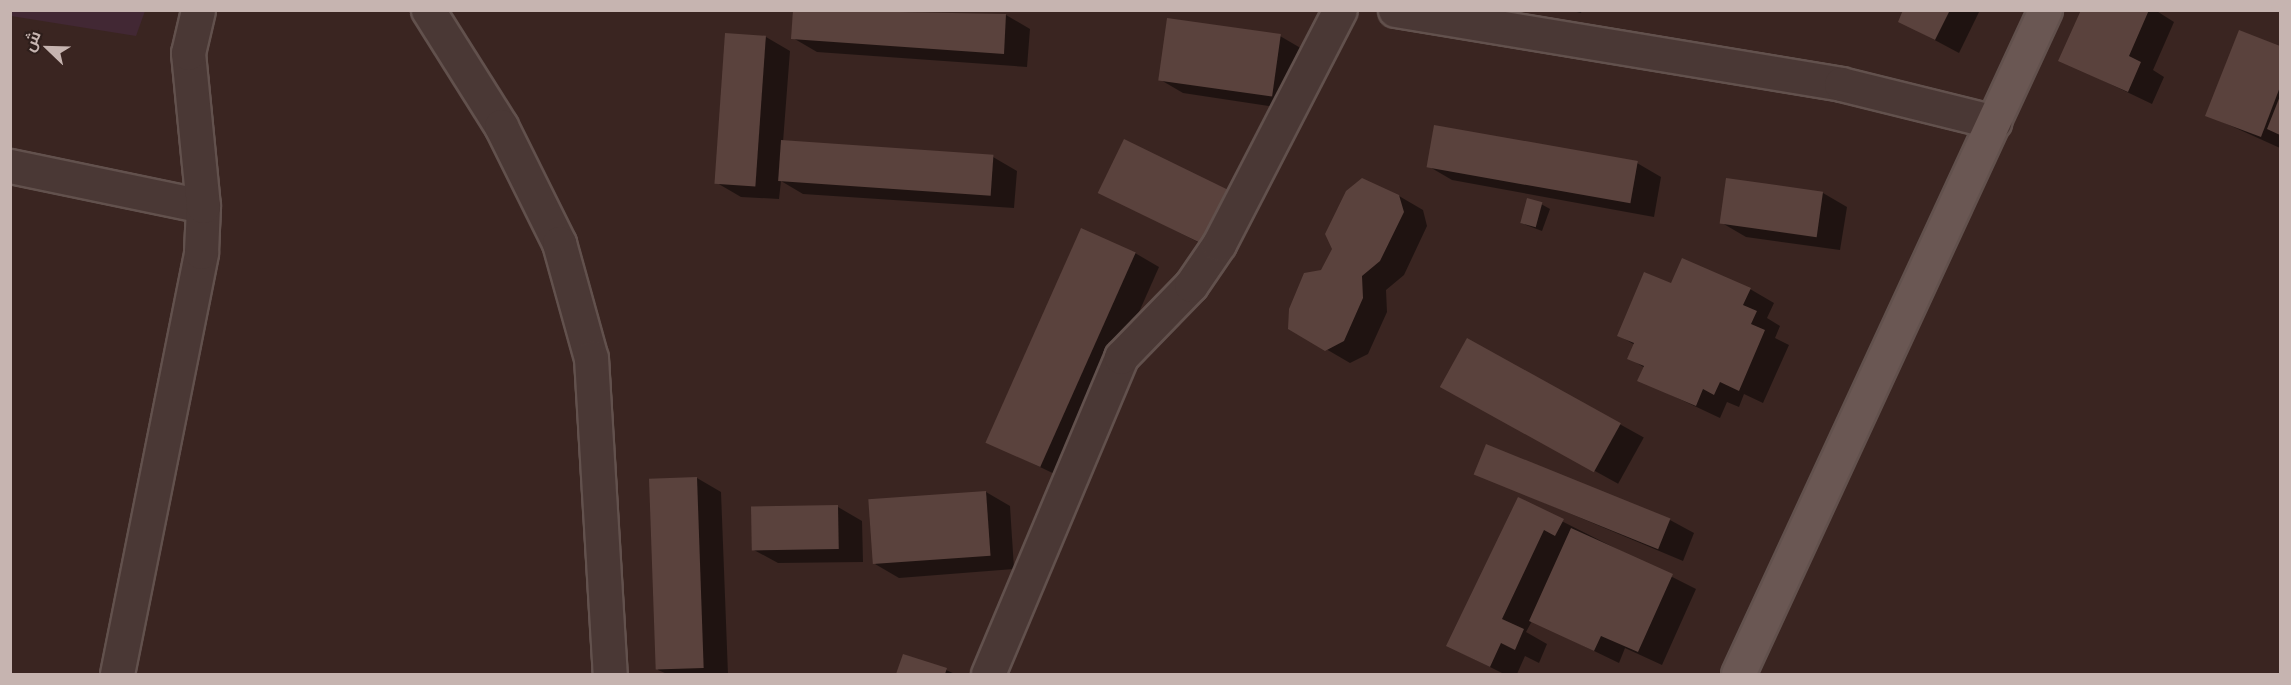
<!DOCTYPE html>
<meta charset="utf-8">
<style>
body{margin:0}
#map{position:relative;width:2291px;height:685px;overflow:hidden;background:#3a2521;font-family:Ubuntu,Cairo,sans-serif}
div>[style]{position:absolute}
.green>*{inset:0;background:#422834}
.shadow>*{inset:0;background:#0007;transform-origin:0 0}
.building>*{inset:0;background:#5a423d;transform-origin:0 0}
.roads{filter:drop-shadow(2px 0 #62514d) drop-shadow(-2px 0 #62514d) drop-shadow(0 2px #62514d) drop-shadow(0 -2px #62514d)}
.minor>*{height:33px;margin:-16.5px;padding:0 16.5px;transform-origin:16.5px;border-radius:16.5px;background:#4a3835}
.major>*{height:33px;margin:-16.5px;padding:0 16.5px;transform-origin:16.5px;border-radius:16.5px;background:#6a5753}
span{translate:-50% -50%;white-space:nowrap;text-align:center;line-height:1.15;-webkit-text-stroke:5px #2e1e1b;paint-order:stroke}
.frame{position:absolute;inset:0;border:12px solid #c6b4b0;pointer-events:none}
.north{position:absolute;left:18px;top:18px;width:60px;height:60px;-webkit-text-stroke:4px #2e1e1b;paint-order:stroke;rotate:293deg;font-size:16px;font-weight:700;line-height:24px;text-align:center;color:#c6b4b0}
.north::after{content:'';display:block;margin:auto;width:21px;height:27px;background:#c6b4b0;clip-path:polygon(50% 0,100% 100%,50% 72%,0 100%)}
</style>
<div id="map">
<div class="green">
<div style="clip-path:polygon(10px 11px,11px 10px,145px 11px,136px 36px,11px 16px)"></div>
</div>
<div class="shadow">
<div style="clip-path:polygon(795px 10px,1006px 15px,1030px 29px,1027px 67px,817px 52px,793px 38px)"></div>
<div style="clip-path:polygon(1568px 10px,1582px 10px,1581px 13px)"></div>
<div style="clip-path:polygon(1905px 10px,1980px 10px,1959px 53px,1899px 21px)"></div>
<div style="clip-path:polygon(2083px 10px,2155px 10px,2174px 22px,2153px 70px,2164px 77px,2152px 104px,2060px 60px)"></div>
<div style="clip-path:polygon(2240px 32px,2280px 48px,2280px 148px,2207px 115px)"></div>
<div style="clip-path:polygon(1280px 36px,1304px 50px,1295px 110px,1183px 93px,1159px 79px)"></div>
<div style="clip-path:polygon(766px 37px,790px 51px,783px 142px,993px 157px,1017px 171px,1014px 208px,803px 194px,781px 181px,779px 199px,741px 197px,717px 183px)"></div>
<div style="left:1125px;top:141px;width:140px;height:57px;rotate:27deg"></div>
<div style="clip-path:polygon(1637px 163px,1661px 177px,1654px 217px,1452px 180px,1428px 166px)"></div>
<div style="clip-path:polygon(1823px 193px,1847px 207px,1840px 250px,1746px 237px,1722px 223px)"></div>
<div style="clip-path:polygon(1399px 196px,1423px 210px,1427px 226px,1404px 275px,1386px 290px,1387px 312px,1368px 354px,1350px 363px,1290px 328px,1322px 272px)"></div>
<div style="clip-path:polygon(1541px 204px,1550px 209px,1542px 231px,1521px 223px)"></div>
<div style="clip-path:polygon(1135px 253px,1159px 267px,1065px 479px,988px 442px)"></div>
<div style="clip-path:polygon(1671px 285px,1750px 289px,1774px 303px,1767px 318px,1780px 326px,1775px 338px,1789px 345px,1763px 403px,1744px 394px,1739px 407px,1727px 402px,1720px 418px,1639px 380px,1645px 368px,1629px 358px,1635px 345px,1618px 335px)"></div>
<div style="left:1468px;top:340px;width:201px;height:53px;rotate:29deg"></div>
<div style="clip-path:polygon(1476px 474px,1670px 520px,1694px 533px,1683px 561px)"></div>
<div style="clip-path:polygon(697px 478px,721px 492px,728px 674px,667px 674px,658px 670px)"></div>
<div style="clip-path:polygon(986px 492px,1010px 506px,1014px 569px,899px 578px,875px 564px)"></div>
<div style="clip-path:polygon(1518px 499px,1696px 589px,1662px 665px,1625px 648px,1619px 663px,1532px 621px,1526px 632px,1547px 644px,1539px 663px,1525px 656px,1517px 674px,1504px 674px,1448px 646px)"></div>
<div style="clip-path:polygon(838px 507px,862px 521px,863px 562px,778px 563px,754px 550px)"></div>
<div style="clip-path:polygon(904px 656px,946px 670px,955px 674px,898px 674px)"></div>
</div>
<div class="building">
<div style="clip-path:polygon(793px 10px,1006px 14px,1004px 54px,791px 39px)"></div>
<div style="clip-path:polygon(1903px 10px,1950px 10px,1935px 40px,1898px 22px)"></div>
<div style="clip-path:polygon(2081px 10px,2149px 10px,2129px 56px,2141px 62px,2128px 92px,2058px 61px)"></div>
<div style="left:1167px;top:18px;width:115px;height:63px;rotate:8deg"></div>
<div style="clip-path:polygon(2239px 30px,2280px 46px,2280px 87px,2261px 137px,2205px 116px)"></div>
<div style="left:725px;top:33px;width:41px;height:151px;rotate:4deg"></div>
<div style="clip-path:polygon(2280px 96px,2280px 135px,2267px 129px)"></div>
<div style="left:1434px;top:125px;width:207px;height:43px;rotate:10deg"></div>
<div style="left:1124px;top:139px;width:115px;height:60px;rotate:26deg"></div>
<div style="left:781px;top:140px;width:213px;height:41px;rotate:4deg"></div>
<div style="clip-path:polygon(1362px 178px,1399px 195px,1404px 212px,1380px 261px,1362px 276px,1363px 298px,1344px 341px,1325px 351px,1288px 329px,1289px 309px,1304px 273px,1321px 270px,1332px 249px,1325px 234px,1346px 191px)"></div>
<div style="left:1726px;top:178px;width:98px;height:46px;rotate:8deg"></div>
<div style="left:1527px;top:198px;width:16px;height:26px;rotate:15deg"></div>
<div style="left:1081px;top:228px;width:60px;height:235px;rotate:24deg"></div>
<div style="clip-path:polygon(1682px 258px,1751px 288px,1743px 305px,1757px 311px,1751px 324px,1765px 330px,1739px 391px,1720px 382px,1714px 395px,1703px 389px,1696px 406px,1637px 381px,1644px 366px,1627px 359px,1634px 343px,1617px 336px,1644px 272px,1671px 283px)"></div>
<div style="left:1467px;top:338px;width:176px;height:56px;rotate:29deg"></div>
<div style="left:1486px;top:444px;width:199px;height:33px;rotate:22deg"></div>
<div style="left:697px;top:477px;width:191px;height:48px;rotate:88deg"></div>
<div style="left:986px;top:491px;width:65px;height:118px;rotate:86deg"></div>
<div style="clip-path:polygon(1518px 497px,1564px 519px,1555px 536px,1544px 530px,1502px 619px,1524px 629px,1515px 650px,1501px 643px,1490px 667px,1446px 646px)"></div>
<div style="left:838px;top:505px;width:44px;height:87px;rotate:89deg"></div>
<div style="clip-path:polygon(1571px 528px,1673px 574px,1638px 652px,1601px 636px,1594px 651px,1529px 621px)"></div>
<div style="clip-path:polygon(903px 654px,947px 668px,945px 674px,896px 674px)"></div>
</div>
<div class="roads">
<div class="minor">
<div style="left:428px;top:10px;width:137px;rotate:57.8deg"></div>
<div style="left:501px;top:126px;width:131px;rotate:63.6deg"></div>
<div style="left:559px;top:243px;width:119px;rotate:74.5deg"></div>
<div style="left:591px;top:358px;width:317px;rotate:86.6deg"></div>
<div style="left:1395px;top:10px;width:452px;rotate:9.4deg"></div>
<div style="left:1841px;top:84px;width:158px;rotate:13.9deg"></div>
<div style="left:10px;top:166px;width:197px;rotate:11.7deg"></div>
<div style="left:117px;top:674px;width:430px;rotate:-78.7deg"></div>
<div style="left:201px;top:252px;width:46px;rotate:-87.5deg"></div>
<div style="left:203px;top:206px;width:154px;rotate:-95.6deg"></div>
<div style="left:188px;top:53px;width:44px;rotate:-76.9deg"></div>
<div style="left:988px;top:674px;width:344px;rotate:-67.2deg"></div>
<div style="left:1121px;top:357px;width:100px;rotate:-45.8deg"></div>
<div style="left:1191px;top:285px;width:50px;rotate:-55.7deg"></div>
<div style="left:1219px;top:244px;width:263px;rotate:-62.7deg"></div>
</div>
<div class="major">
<div style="left:1738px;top:674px;width:732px;rotate:-65.19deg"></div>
</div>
</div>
<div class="frame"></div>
<div class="north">ش</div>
</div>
